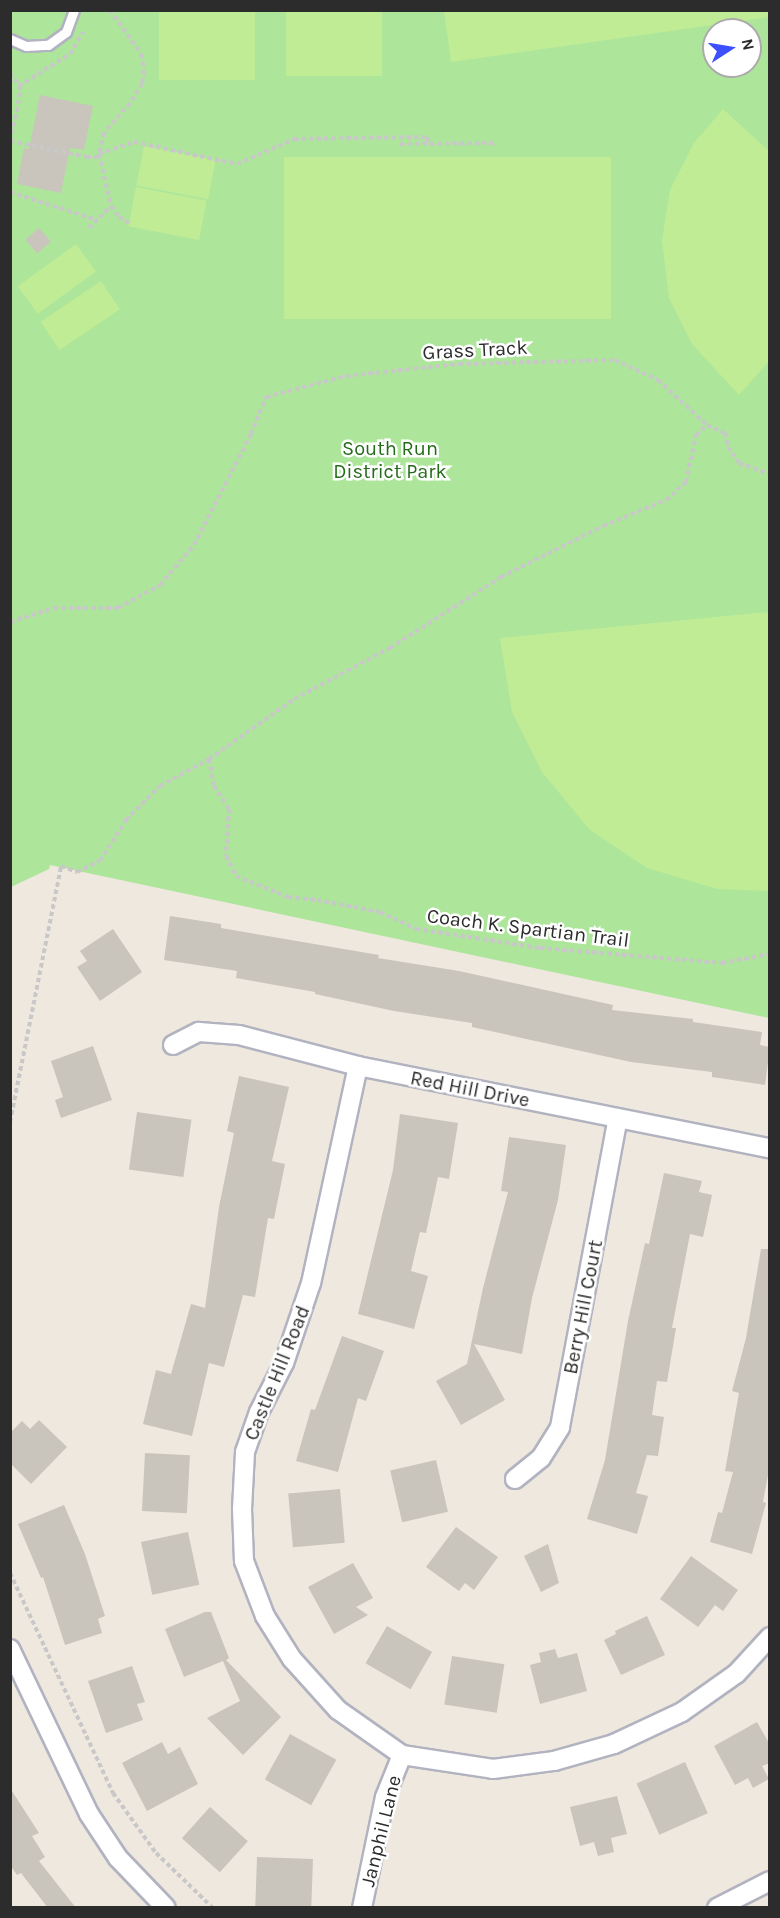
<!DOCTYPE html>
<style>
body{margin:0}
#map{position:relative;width:780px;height:1918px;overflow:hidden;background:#eee8de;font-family:Karla,sans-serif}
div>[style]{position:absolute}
.green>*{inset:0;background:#ade59a}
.pitch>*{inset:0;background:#c0ec96;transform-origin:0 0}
.building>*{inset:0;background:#c9c5bd;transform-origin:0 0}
.path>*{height:4px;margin-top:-2px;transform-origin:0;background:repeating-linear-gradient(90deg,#c8c8c8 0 4.5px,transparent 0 7.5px)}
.roads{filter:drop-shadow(2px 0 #b2b3c0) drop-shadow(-2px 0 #b2b3c0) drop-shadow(0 2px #b2b3c0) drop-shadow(0 -2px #b2b3c0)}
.lane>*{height:9px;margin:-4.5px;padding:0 4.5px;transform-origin:4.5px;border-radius:4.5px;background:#fff}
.street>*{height:18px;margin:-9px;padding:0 9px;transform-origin:9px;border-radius:9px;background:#fff}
span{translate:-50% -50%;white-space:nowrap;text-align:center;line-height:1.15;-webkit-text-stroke:5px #fff;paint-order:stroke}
.street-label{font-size:20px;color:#2c2c2c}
.park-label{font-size:20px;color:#246c19}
.frame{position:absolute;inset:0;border:12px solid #2c2c2c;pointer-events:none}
.north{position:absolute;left:702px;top:18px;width:60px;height:60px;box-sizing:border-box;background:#fff;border:2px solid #ababab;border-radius:50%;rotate:78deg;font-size:16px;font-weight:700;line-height:24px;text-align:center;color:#2c2c2c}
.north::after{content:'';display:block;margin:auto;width:21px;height:27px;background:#3c50fd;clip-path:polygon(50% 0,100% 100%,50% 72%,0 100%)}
</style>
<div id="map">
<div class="green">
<div style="clip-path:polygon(evenodd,10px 11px,769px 11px,769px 1018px,50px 865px,49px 869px,11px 887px,10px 11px,714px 30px,750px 30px,750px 66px,714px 66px,714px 30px)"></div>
</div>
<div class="pitch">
<div style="clip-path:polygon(769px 10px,769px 17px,451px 62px,444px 11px)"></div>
<div style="left:159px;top:11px;width:96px;height:69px"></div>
<div style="left:286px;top:11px;width:96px;height:65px"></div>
<div style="clip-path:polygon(723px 109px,769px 151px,769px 361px,739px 395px,692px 344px,669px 298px,662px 240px,670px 190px,694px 143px)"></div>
<div style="left:144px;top:146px;width:73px;height:40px;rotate:11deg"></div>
<div style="left:611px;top:157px;width:162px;height:327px;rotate:90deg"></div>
<div style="left:136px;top:187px;width:72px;height:40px;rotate:11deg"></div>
<div style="left:76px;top:244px;width:34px;height:72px;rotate:54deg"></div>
<div style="left:101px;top:281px;width:34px;height:73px;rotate:56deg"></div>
<div style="clip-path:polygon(767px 612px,770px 615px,769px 891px,717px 889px,647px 868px,590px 830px,542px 772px,512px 712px,500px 638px)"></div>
</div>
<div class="building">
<div style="clip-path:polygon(40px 95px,93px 106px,84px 150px,70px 148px,61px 193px,17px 184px,24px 148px,29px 149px)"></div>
<div style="left:39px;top:228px;width:18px;height:18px;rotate:49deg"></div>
<div style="clip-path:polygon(170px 916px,221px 924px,221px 928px,379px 955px,378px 958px,459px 971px,613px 1005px,612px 1010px,693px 1019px,693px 1022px,762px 1032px,760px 1045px,770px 1047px,765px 1085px,712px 1077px,712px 1072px,631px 1062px,472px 1027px,472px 1023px,394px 1011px,315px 994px,315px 992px,236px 978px,237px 971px,164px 960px)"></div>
<div style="clip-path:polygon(113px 929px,142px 972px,100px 1001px,77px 967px,87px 961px,80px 951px)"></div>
<div style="clip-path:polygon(93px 1046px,112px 1100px,61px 1118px,55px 1100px,63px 1097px,51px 1061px)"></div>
<div style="clip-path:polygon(239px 1076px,289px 1087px,272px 1161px,285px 1164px,274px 1219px,268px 1218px,255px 1297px,243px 1295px,224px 1367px,209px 1363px,192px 1436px,143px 1424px,156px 1370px,171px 1374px,191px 1304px,205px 1308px,219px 1207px,234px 1133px,227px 1131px)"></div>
<div style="left:137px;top:1112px;width:55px;height:58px;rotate:8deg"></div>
<div style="clip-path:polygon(400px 1114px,458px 1123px,449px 1179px,438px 1177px,426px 1233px,420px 1232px,411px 1271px,428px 1276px,414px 1329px,358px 1314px,393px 1170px)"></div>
<div style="clip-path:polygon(509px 1137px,566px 1145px,558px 1200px,532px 1298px,522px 1354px,474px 1344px,505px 1400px,461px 1425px,436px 1381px,467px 1364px,483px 1288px,508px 1192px,501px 1191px)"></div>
<div style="clip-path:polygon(664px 1173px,702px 1181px,699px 1192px,712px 1195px,703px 1237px,690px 1234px,672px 1328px,676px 1328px,667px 1382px,657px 1381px,652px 1415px,664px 1417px,658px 1456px,647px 1455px,636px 1493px,648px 1496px,637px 1534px,587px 1519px,605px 1460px,628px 1321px,645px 1243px,649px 1244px)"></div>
<div style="clip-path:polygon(761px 1249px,770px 1249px,770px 1464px,763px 1502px,766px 1503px,752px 1554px,710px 1542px,718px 1512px,722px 1513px,733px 1472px,725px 1471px,739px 1393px,732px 1391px,746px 1338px)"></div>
<div style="clip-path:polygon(342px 1336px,384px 1351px,366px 1401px,358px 1398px,338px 1472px,296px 1461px,311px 1409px,315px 1410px)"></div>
<div style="clip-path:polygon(39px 1420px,67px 1447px,31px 1484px,10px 1463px,10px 1433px,22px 1421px,30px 1429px)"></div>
<div style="left:145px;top:1453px;width:45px;height:58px;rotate:3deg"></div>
<div style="left:436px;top:1460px;width:53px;height:47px;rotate:77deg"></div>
<div style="left:340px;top:1489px;width:54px;height:52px;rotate:85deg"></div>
<div style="clip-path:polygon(64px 1505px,85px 1554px,105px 1616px,98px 1619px,102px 1633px,65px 1645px,43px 1577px,41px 1578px,18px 1524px)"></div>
<div style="clip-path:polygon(456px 1527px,498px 1557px,474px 1590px,465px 1583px,459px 1591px,426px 1567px)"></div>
<div style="left:188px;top:1532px;width:54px;height:48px;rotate:78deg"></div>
<div style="clip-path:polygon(548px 1544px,559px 1583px,541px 1592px,524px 1556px)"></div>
<div style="clip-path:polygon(691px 1556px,738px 1590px,723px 1611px,715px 1605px,698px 1627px,660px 1599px)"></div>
<div style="clip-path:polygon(353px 1563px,373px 1598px,356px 1607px,368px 1615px,334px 1634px,308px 1587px)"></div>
<div style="clip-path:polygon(205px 1612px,211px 1612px,229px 1658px,226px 1660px,281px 1717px,243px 1755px,207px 1718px,240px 1701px,223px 1661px,184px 1677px,165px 1629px)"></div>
<div style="clip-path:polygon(647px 1616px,665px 1655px,621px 1675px,604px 1640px,616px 1634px,615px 1631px)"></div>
<div style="left:387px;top:1626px;width:52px;height:43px;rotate:30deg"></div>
<div style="clip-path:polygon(555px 1649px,558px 1658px,577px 1653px,587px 1691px,540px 1704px,530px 1665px,541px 1662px,539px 1653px)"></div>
<div style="left:452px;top:1656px;width:53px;height:49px;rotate:9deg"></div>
<div style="clip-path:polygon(132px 1666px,145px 1702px,137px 1704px,143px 1720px,106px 1733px,88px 1681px)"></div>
<div style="clip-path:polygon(757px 1722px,770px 1745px,770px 1763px,762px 1766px,769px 1779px,753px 1788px,748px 1778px,735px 1785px,714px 1746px)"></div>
<div style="left:290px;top:1734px;width:53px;height:52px;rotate:29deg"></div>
<div style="clip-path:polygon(162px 1742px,168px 1754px,180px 1747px,198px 1784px,147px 1811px,122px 1763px)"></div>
<div style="left:685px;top:1762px;width:56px;height:53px;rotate:66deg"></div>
<div style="clip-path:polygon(10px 1788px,39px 1833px,32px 1836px,45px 1857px,39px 1861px,76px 1908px,48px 1908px,21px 1873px,17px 1875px,10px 1865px)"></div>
<div style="clip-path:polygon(617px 1796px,627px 1834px,611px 1838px,614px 1852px,598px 1856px,594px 1842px,580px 1846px,570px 1807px)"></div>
<div style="left:210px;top:1807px;width:51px;height:42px;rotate:42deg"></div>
<div style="left:257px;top:1857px;width:56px;height:51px;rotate:2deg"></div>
</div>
<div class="path">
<div style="left:110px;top:10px;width:54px;rotate:54.8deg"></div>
<div style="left:141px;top:54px;width:17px;rotate:80deg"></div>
<div style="left:144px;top:71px;width:13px;rotate:99deg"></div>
<div style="left:142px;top:84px;width:22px;rotate:122deg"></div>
<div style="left:130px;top:103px;width:40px;rotate:131deg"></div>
<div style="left:104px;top:133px;width:22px;rotate:103deg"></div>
<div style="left:99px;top:154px;width:53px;rotate:77deg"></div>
<div style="left:111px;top:206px;width:14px;rotate:54deg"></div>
<div style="left:119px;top:217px;width:12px;rotate:31deg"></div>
<div style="left:10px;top:73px;width:16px;rotate:55deg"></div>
<div style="left:19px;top:86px;width:60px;rotate:-32.1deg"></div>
<div style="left:70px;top:54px;width:26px;rotate:-59deg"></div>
<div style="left:10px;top:141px;width:79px;rotate:11.7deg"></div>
<div style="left:87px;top:157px;width:12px"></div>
<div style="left:10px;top:141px;width:52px;rotate:-77.8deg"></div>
<div style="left:21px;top:90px;width:4px;rotate:-117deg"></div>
<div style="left:400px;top:144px;width:96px;rotate:-0.6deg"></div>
<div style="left:99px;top:154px;width:37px;rotate:-19deg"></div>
<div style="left:134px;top:142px;width:105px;rotate:12.1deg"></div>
<div style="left:237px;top:164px;width:62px;rotate:-23.7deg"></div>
<div style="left:294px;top:139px;width:134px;rotate:-0.9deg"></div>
<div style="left:428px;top:137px;width:7px;rotate:90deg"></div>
<div style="left:10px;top:192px;width:91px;rotate:17.8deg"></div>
<div style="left:89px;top:228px;width:31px;rotate:-45deg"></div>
<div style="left:10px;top:622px;width:46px;rotate:-17.7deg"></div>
<div style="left:54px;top:608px;width:64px"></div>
<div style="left:118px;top:608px;width:48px;rotate:-28.7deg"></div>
<div style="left:160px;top:585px;width:52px;rotate:-49.6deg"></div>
<div style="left:194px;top:545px;width:125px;rotate:-62.8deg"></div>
<div style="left:251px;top:434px;width:40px;rotate:-68deg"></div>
<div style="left:266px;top:397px;width:83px;rotate:-14.7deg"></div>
<div style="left:346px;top:376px;width:114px;rotate:-6.1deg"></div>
<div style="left:459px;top:364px;width:156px;rotate:-1.5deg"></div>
<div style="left:615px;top:360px;width:47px;rotate:24.9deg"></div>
<div style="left:658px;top:380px;width:67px;rotate:42.6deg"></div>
<div style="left:707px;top:425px;width:20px;rotate:24deg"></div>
<div style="left:725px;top:433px;width:14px;rotate:78deg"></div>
<div style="left:728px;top:447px;width:19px;rotate:55deg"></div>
<div style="left:739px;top:463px;width:33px;rotate:20deg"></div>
<div style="left:209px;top:759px;width:27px;rotate:80deg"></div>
<div style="left:214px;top:786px;width:27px;rotate:57deg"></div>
<div style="left:229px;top:809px;width:47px;rotate:93.7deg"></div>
<div style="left:226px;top:856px;width:22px;rotate:63deg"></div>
<div style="left:236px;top:876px;width:56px;rotate:22deg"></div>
<div style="left:288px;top:897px;width:29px;rotate:6deg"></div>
<div style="left:317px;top:900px;width:64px;rotate:10.8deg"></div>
<div style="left:380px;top:912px;width:40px;rotate:25deg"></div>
<div style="left:416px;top:929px;width:125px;rotate:8.7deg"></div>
<div style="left:540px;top:948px;width:183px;rotate:4.7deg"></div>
<div style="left:722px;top:963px;width:49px;rotate:-10.6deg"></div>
<div style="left:10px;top:1122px;width:261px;rotate:-78.7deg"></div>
<div style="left:61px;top:866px;width:17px;rotate:21deg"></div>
<div style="left:77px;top:872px;width:25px;rotate:-26deg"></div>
<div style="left:100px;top:861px;width:49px;rotate:-57.6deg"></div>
<div style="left:126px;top:820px;width:48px;rotate:-45deg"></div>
<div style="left:160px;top:786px;width:56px;rotate:-28.9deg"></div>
<div style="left:209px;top:759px;width:104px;rotate:-35.2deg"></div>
<div style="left:294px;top:699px;width:109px;rotate:-28deg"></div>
<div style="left:390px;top:648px;width:132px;rotate:-32.6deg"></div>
<div style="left:501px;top:577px;width:114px;rotate:-26.6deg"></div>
<div style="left:603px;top:526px;width:68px;rotate:-22.4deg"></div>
<div style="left:666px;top:500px;width:27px;rotate:-42deg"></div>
<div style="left:686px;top:482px;width:48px;rotate:-78deg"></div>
<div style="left:696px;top:435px;width:15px;rotate:-42deg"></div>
<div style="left:10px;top:1573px;width:243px;rotate:64.9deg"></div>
<div style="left:113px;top:1793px;width:74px;rotate:54.4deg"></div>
<div style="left:156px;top:1853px;width:79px;rotate:44deg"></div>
</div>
<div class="roads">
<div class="lane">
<div style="left:10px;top:39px;width:17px;rotate:24deg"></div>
<div style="left:26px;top:46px;width:22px;rotate:-3deg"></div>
<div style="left:48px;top:45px;width:22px;rotate:-36deg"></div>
<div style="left:66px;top:32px;width:23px;rotate:-70deg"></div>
</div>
<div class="street">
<div style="left:173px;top:1045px;width:29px;rotate:-27deg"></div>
<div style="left:199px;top:1032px;width:40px;rotate:4.3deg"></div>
<div style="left:239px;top:1035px;width:123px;rotate:14.6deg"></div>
<div style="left:358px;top:1066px;width:420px;rotate:11.3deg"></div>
<div style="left:358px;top:1066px;width:222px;rotate:102.2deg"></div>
<div style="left:311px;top:1283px;width:84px;rotate:108.6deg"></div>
<div style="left:284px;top:1363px;width:55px;rotate:117deg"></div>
<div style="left:259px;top:1412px;width:42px;rotate:109.3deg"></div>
<div style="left:245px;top:1452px;width:57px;rotate:93deg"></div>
<div style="left:242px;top:1509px;width:52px;rotate:87.8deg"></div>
<div style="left:244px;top:1561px;width:59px;rotate:69.1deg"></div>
<div style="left:265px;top:1616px;width:51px;rotate:57.9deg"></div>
<div style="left:292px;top:1659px;width:69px;rotate:48deg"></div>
<div style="left:338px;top:1710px;width:78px;rotate:35.1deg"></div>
<div style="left:402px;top:1755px;width:92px;rotate:8.7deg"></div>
<div style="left:493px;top:1769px;width:62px;rotate:-7.5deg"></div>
<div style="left:554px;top:1761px;width:62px;rotate:-15.8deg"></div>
<div style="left:614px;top:1744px;width:75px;rotate:-25.2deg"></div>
<div style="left:682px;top:1712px;width:67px;rotate:-35.3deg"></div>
<div style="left:737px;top:1673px;width:49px;rotate:-47.5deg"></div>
<div style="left:515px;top:1479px;width:33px;rotate:-39deg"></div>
<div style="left:541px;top:1458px;width:36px;rotate:-58deg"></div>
<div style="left:560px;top:1427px;width:314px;rotate:-79.4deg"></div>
<div style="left:10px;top:1649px;width:183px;rotate:64.4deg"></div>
<div style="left:89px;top:1814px;width:53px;rotate:56.6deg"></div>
<div style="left:118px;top:1858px;width:69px;rotate:46.2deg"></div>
<div style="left:362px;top:1908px;width:113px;rotate:-78.3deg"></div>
<div style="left:385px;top:1797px;width:45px;rotate:-68deg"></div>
<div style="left:717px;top:1908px;width:59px;rotate:-27deg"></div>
</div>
</div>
<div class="street-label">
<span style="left:475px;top:350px;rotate:-3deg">Grass Track</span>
<span style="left:528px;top:928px;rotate:7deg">Coach K. Spartian Trail</span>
<span style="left:470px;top:1089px;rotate:11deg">Red Hill Drive</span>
<span style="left:583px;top:1307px;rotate:-79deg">Berry Hill Court</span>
<span style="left:277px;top:1373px;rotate:-68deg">Castle Hill Road</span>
<span style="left:381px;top:1831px;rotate:-76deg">Janphil Lane</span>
</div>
<div class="park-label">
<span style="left:390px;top:460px">South Run<br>District Park</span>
</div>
<div class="frame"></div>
<div class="north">N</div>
</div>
